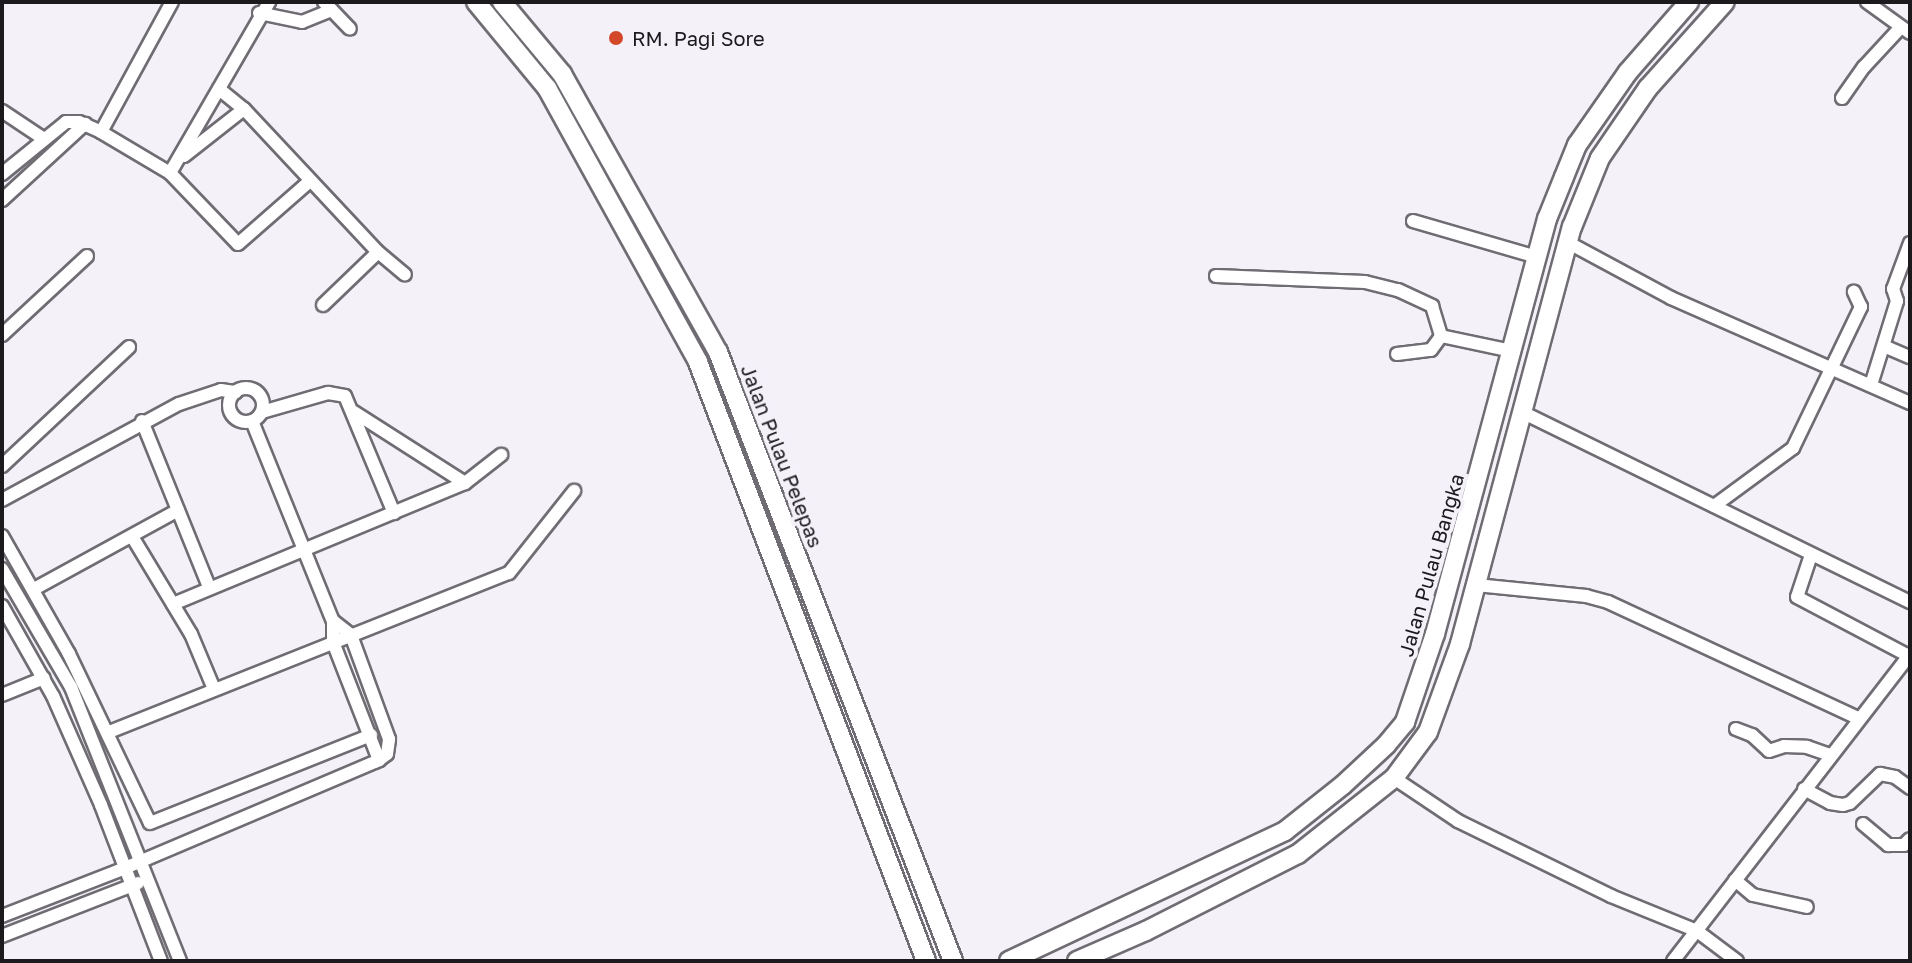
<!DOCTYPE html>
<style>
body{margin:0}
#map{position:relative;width:1912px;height:963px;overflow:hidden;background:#f4f1f9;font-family:"Golos Text",sans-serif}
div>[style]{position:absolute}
.roads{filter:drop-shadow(2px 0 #706c73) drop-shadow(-2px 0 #706c73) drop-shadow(0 2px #706c73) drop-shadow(0 -2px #706c73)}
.minor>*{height:12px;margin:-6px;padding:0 6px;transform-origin:6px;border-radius:6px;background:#fff}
.minor>.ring{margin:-6px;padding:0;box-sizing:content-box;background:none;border:12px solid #fff;border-radius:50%}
.highway>*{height:18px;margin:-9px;padding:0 9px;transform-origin:9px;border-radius:9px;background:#fff}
.dots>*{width:22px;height:22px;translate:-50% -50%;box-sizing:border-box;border:4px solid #f4f1f9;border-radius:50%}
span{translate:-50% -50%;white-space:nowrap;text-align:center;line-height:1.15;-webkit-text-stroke:8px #f4f1f9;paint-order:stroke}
.poi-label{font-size:20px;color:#1c1a1d}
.left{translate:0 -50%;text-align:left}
.street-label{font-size:20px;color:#1c1a1d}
.frame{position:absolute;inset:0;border:4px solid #1c1a1d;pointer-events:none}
</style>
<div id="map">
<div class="roads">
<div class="minor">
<div style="left:324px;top:2px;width:37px;rotate:46deg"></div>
<div style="left:1867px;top:2px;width:53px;rotate:35.8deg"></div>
<div style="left:259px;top:13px;width:44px;rotate:11.8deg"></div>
<div style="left:302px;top:22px;width:32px;rotate:-22deg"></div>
<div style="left:219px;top:89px;width:32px;rotate:39deg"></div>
<div style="left:244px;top:109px;width:196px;rotate:46.9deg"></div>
<div style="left:378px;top:252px;width:35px;rotate:40deg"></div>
<div style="left:1842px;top:98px;width:38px;rotate:-55deg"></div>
<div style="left:1864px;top:67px;width:54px;rotate:-47.2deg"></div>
<div style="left:2px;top:111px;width:50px;rotate:33.7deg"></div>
<div style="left:101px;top:132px;width:80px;rotate:30.7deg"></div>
<div style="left:170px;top:173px;width:98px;rotate:46.2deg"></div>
<div style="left:238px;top:244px;width:96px;rotate:-41.2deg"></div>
<div style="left:184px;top:156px;width:76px;rotate:-38.1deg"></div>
<div style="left:170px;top:173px;width:198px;rotate:-59.9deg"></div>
<div style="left:2px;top:174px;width:82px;rotate:-39.1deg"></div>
<div style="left:66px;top:122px;width:13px"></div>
<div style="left:79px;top:122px;width:24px;rotate:24deg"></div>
<div style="left:101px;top:132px;width:148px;rotate:-61.4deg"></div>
<div style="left:2px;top:200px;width:113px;rotate:-42.5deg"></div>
<div style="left:1413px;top:221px;width:129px;rotate:16.2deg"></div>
<div style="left:1569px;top:243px;width:116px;rotate:28.3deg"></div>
<div style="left:1671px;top:298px;width:261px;rotate:23.7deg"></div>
<div style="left:1216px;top:276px;width:149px;rotate:2.3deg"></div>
<div style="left:1365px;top:282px;width:34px;rotate:14deg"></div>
<div style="left:1398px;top:290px;width:38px;rotate:25deg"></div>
<div style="left:1432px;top:306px;width:31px;rotate:73deg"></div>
<div style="left:1441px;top:336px;width:73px;rotate:11.9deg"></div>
<div style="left:323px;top:305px;width:76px;rotate:-43.9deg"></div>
<div style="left:2px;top:335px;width:116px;rotate:-42.9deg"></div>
<div style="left:1886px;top:347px;width:26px;rotate:23deg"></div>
<div style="left:1397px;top:354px;width:34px;rotate:-7deg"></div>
<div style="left:1431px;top:350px;width:17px;rotate:-54deg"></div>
<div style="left:1871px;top:385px;width:88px;rotate:-72.8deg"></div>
<div style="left:1897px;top:301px;width:13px;rotate:-108deg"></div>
<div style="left:1893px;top:289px;width:49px;rotate:-69.7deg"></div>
<div class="ring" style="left:229px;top:388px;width:22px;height:22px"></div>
<div style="left:262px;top:412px;width:69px;rotate:-16.1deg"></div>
<div style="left:328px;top:393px;width:17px;rotate:10deg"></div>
<div style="left:345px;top:396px;width:127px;rotate:67.3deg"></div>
<div style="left:354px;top:412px;width:132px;rotate:32.6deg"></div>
<div style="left:1524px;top:413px;width:430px;rotate:26.1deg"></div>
<div style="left:142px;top:421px;width:179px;rotate:68deg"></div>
<div style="left:252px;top:421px;width:216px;rotate:68deg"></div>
<div style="left:2px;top:466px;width:174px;rotate:-43.1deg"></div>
<div style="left:2px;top:500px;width:201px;rotate:-28.5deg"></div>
<div style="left:179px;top:404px;width:44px;rotate:-18.4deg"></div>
<div style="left:221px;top:390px;width:15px;rotate:8deg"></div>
<div style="left:1714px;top:506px;width:98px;rotate:-36.3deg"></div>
<div style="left:1793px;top:448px;width:157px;rotate:-64.3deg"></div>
<div style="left:1861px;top:307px;width:17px;rotate:-115deg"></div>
<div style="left:2px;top:536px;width:136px;rotate:60.4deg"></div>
<div style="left:69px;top:654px;width:187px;rotate:64.4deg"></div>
<div style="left:150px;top:823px;width:238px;rotate:-21.7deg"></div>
<div style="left:133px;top:538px;width:112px;rotate:58.9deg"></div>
<div style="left:191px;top:634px;width:60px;rotate:67.3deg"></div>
<div style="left:1811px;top:555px;width:44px;rotate:108.4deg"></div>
<div style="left:1797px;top:597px;width:127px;rotate:27.8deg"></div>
<div style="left:2px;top:569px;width:137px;rotate:59.7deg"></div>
<div style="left:71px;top:687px;width:295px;rotate:68.3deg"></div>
<div style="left:1476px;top:585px;width:111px;rotate:5.7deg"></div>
<div style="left:1586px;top:596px;width:23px;rotate:15deg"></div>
<div style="left:1608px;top:602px;width:276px;rotate:24.9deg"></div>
<div style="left:34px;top:589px;width:164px;rotate:-28.7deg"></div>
<div style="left:173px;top:604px;width:316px;rotate:-22.5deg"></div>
<div style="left:465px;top:483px;width:46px;rotate:-37.9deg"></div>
<div style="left:2px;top:606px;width:103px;rotate:60.5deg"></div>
<div style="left:53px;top:696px;width:119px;rotate:66.2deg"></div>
<div style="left:101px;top:805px;width:167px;rotate:69deg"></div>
<div style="left:2px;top:695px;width:45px;rotate:-22deg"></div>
<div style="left:1736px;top:729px;width:17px;rotate:21deg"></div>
<div style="left:1752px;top:735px;width:23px;rotate:43deg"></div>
<div style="left:1769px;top:751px;width:16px;rotate:-18deg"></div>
<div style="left:1784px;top:746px;width:23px;rotate:2deg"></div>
<div style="left:1807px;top:747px;width:24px;rotate:19deg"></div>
<div style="left:109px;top:732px;width:430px;rotate:-21.7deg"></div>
<div style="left:509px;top:573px;width:105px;rotate:-51.6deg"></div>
<div style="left:1394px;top:778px;width:77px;rotate:33.9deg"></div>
<div style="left:1458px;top:821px;width:170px;rotate:26.1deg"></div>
<div style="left:1611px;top:896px;width:93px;rotate:22.1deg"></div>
<div style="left:1697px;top:931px;width:50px;rotate:36.9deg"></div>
<div style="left:1804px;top:789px;width:30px;rotate:28deg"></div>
<div style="left:1830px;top:803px;width:13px;rotate:9deg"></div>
<div style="left:1843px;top:805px;width:7px;rotate:-16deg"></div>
<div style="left:1850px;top:803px;width:42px;rotate:-44deg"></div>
<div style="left:1880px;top:774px;width:15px;rotate:11deg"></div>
<div style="left:1895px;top:777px;width:19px;rotate:36deg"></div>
<div style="left:1863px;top:824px;width:33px;rotate:40deg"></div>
<div style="left:1888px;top:845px;width:16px"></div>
<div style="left:1904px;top:845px;width:8px;rotate:-45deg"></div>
<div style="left:1735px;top:880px;width:23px;rotate:40deg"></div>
<div style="left:1753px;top:895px;width:55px;rotate:12.5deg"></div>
<div style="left:2px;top:916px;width:132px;rotate:-21.3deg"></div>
<div style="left:125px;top:868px;width:272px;rotate:-23deg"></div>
<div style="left:375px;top:762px;width:4px;rotate:-27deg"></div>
<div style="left:379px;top:760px;width:10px;rotate:-37deg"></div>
<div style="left:387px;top:754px;width:15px;rotate:-82deg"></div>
<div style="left:389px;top:739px;width:111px;rotate:-110.1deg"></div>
<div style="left:351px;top:635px;width:23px;rotate:-142deg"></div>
<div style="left:333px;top:621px;width:21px;rotate:90deg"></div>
<div style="left:333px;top:642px;width:127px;rotate:68.7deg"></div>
<div style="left:2px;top:936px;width:146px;rotate:-21.3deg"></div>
<div style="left:1673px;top:961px;width:388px;rotate:-52.3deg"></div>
</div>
<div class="highway">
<div style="left:476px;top:2px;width:112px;rotate:50.5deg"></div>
<div style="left:547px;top:88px;width:313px;rotate:61.1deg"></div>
<div style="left:698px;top:362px;width:641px;rotate:69.16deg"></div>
<div style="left:502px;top:2px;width:94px;rotate:50.2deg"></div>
<div style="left:562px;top:74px;width:319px;rotate:60.7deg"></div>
<div style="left:718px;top:352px;width:653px;rotate:68.9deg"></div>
<div style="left:1009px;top:961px;width:305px;rotate:-25.2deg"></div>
<div style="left:1285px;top:831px;width:74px;rotate:-38.4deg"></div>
<div style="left:1343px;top:785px;width:59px;rotate:-42.9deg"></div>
<div style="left:1386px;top:745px;width:30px;rotate:-50deg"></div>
<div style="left:1405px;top:722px;width:93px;rotate:-71.2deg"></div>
<div style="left:1435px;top:634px;width:430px;rotate:-74.9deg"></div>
<div style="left:1547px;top:219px;width:45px;rotate:-68deg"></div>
<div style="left:1564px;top:177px;width:35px;rotate:-68deg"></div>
<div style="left:1577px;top:145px;width:89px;rotate:-55.1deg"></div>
<div style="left:1628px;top:72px;width:93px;rotate:-48.9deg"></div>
<div style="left:1077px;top:961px;width:75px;rotate:-23.5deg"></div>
<div style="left:1146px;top:931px;width:170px;rotate:-26.9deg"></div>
<div style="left:1298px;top:854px;width:122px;rotate:-38.4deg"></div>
<div style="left:1394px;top:778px;width:57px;rotate:-53.5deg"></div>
<div style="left:1428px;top:732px;width:94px;rotate:-70deg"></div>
<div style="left:1460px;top:644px;width:432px;rotate:-75deg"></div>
<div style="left:1572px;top:227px;width:74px;rotate:-67.9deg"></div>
<div style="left:1600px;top:158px;width:85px;rotate:-55.6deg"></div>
<div style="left:1648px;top:88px;width:115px;rotate:-48.2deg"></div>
</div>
</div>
<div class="dots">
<div style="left:616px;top:38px;background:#d24828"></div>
</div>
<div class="poi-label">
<span class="left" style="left:632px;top:38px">RM. Pagi Sore</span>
</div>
<div class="street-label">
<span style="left:782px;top:456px;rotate:69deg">Jalan Pulau Pelepas</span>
<span style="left:1431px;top:565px;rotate:-74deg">Jalan Pulau Bangka</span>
</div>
<div class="frame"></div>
</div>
